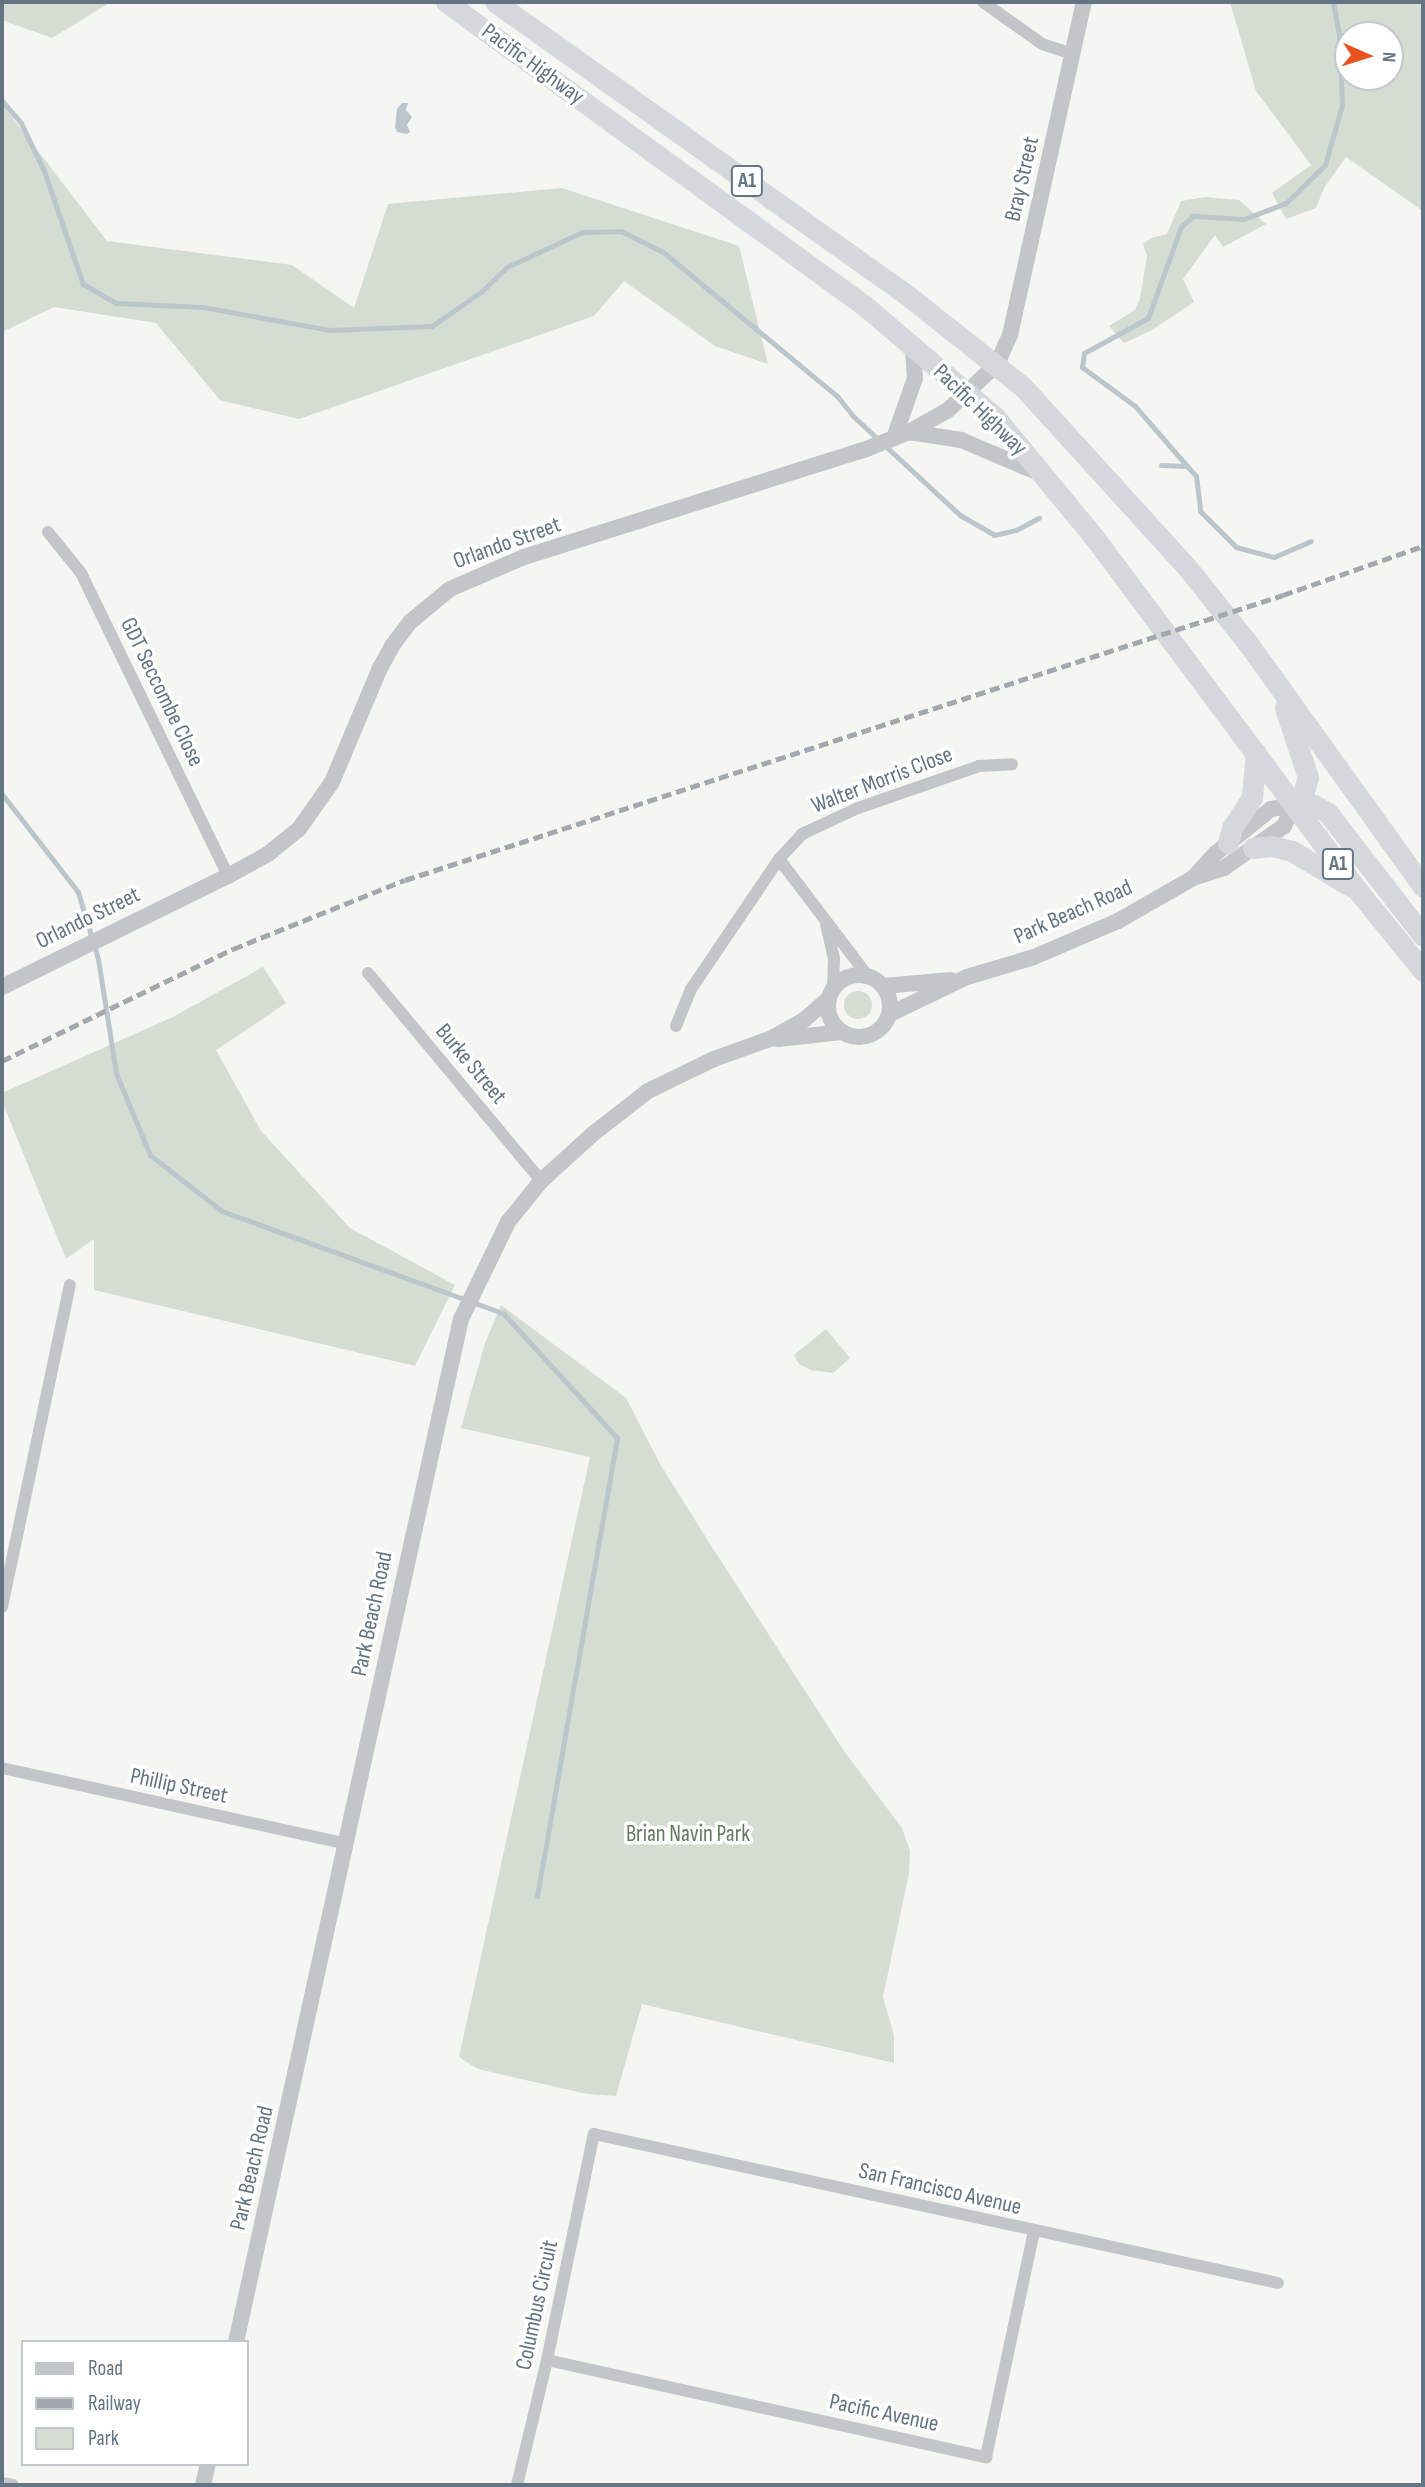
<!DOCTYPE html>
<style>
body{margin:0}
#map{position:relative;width:1425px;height:2487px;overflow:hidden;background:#f5f5f1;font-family:"Sofia Sans Condensed",sans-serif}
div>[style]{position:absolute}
.green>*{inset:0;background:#d5dcd2}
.round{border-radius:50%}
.water>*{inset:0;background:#bbc6cc}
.stream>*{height:5px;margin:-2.5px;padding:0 2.5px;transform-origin:2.5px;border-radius:2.5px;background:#bbc6cc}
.minor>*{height:12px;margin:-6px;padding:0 6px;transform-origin:6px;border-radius:6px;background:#c2c6c9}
.tertiary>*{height:16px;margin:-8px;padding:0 8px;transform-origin:8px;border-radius:8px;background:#c2c6c9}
.tertiary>.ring{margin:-8px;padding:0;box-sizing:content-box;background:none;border:16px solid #c2c6c9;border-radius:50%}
.trunk>*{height:21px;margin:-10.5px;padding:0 10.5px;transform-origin:10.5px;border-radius:10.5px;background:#d4d8dc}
.rail>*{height:5px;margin-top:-2.5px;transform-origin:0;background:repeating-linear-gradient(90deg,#a2a8ae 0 10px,transparent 0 15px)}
span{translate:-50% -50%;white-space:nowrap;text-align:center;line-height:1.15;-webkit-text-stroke:7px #fff;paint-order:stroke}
.shield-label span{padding:2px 5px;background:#fff;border:2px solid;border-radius:5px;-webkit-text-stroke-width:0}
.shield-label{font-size:21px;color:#637483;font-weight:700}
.street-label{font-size:23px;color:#637483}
.park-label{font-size:23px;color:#667a62}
.frame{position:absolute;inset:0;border:4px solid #637483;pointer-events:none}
.legend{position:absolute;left:21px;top:2340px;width:228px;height:126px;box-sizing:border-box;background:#fff;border:2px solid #c1c7cd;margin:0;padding:9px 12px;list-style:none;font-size:21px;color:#637483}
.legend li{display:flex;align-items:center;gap:14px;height:35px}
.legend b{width:35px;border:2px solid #c1c7cd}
.north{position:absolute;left:1334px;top:21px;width:70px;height:70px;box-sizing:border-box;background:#fff;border:2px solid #c1c7cd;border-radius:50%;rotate:93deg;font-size:19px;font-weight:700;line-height:28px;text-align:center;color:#637483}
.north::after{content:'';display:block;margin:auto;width:24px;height:32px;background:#e7541f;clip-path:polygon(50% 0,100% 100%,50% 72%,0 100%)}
</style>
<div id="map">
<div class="green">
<div style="clip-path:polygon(2px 2px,111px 2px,52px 38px,2px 20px)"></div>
<div style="clip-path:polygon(evenodd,1230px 2px,1423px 2px,1423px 211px,1346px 157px,1324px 188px,1316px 208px,1286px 219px,1272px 193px,1311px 165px,1256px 91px,1230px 2px,1348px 35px,1390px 35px,1390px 77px,1348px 77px,1348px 35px)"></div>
<div style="clip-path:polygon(2px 104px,107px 241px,292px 265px,354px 308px,388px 204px,562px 188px,739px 246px,768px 364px,715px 346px,624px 281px,594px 316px,299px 419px,220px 400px,156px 323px,54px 307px,2px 332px)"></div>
<div style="clip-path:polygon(1206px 197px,1239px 200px,1266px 224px,1223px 247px,1215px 235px,1183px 279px,1194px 302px,1150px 331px,1124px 343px,1109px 326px,1135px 310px,1140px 299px,1147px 256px,1143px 244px,1151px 238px,1167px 234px,1181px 201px)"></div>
<div style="clip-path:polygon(263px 967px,286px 1003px,216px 1050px,261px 1131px,350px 1228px,455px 1285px,415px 1366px,94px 1290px,94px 1239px,66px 1259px,2px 1101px,2px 1093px,173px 1017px)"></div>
<div class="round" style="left:844px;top:991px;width:28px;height:28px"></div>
<div style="clip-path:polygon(501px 1305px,626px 1398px,660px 1464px,710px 1544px,844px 1751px,902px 1828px,910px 1851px,909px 1873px,883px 1997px,894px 2035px,894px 2063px,642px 2004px,616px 2096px,587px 2094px,478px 2069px,459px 2057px,590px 1457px,461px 1428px,485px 1343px)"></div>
<div style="clip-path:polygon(826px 1329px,850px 1358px,833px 1373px,811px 1370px,799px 1364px,794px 1355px)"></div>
</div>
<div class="water">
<div style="clip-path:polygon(402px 103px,408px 103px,406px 110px,412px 117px,407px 125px,410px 132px,407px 134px,397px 132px,395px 127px,397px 109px)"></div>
</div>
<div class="stream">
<div style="left:2px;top:101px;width:29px;rotate:49deg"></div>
<div style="left:21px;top:123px;width:53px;rotate:64.4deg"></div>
<div style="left:44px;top:171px;width:120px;rotate:71deg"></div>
<div style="left:83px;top:284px;width:38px;rotate:30deg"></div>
<div style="left:116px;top:303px;width:87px;rotate:2.6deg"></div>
<div style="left:203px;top:307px;width:128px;rotate:10.3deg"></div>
<div style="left:329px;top:330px;width:103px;rotate:-2.2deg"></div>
<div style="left:432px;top:326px;width:61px;rotate:-35deg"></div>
<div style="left:482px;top:291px;width:35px;rotate:-44deg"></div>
<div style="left:507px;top:267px;width:83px;rotate:-25deg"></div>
<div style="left:582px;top:232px;width:39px;rotate:-1deg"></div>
<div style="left:621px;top:231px;width:47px;rotate:26.6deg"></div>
<div style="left:663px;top:252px;width:226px;rotate:39.6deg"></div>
<div style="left:837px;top:396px;width:26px;rotate:51deg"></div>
<div style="left:853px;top:416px;width:146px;rotate:42.8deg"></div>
<div style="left:960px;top:515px;width:39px;rotate:30deg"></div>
<div style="left:994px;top:535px;width:23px;rotate:-13deg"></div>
<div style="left:1016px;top:530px;width:26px;rotate:-28deg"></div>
<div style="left:1161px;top:465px;width:26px;rotate:2deg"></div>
<div style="left:1187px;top:466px;width:13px;rotate:48deg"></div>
<div style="left:1196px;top:476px;width:35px;rotate:83deg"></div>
<div style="left:1200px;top:511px;width:51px;rotate:45deg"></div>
<div style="left:1236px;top:547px;width:39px;rotate:15deg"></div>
<div style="left:1274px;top:557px;width:40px;rotate:-23.4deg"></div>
<div style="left:1187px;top:466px;width:79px;rotate:-130.9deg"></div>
<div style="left:1135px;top:406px;width:66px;rotate:-143.7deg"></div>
<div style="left:1082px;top:367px;width:14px;rotate:-82deg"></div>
<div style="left:1084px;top:353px;width:73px;rotate:-28.7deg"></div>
<div style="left:1148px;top:318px;width:97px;rotate:-70.1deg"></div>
<div style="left:1181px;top:227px;width:16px;rotate:-43deg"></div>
<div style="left:1193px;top:216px;width:51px;rotate:3.4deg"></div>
<div style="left:1244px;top:219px;width:45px;rotate:-20.9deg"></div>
<div style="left:1286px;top:203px;width:54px;rotate:-44.3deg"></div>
<div style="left:1325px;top:165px;width:62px;rotate:-74.2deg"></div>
<div style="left:1342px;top:105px;width:71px;rotate:-92.4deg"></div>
<div style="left:1339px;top:34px;width:33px;rotate:-101deg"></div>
<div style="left:2px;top:794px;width:124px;rotate:52.2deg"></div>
<div style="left:78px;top:892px;width:70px;rotate:73.4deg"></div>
<div style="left:98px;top:959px;width:115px;rotate:81deg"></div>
<div style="left:116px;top:1073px;width:89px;rotate:67.5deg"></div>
<div style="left:150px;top:1155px;width:91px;rotate:37.9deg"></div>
<div style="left:222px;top:1211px;width:299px;rotate:20deg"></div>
<div style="left:503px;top:1313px;width:169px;rotate:47.6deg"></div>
<div style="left:617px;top:1438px;width:465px;rotate:99.9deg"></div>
</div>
<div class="minor">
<div style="left:983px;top:2px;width:72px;rotate:35.4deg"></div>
<div style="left:1042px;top:44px;width:33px;rotate:18deg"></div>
<div style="left:48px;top:532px;width:53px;rotate:51.2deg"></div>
<div style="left:81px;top:573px;width:337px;rotate:64.1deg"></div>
<div style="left:779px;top:859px;width:146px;rotate:52.8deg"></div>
<div style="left:826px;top:924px;width:36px;rotate:77deg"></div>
<div style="left:834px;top:959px;width:30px;rotate:92deg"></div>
<div style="left:368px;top:973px;width:271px;rotate:50.2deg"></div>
<div style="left:676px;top:1026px;width:40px;rotate:-68deg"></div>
<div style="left:691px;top:989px;width:157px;rotate:-55.9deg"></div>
<div style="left:779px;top:859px;width:34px;rotate:-47deg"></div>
<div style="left:802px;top:834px;width:62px;rotate:-24.9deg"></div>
<div style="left:858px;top:808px;width:128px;rotate:-19.1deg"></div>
<div style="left:979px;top:766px;width:33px;rotate:-3deg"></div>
<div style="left:2px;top:1607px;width:329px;rotate:-78.1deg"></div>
<div style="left:2px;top:1768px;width:353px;rotate:12.4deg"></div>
<div style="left:547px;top:2360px;width:450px;rotate:12.5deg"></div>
<div style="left:986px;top:2457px;width:231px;rotate:-78deg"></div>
<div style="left:2px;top:2483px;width:11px;rotate:10deg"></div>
<div style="left:517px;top:2485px;width:129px;rotate:-76.5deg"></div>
<div style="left:547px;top:2360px;width:231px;rotate:-78.3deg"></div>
<div style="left:594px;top:2134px;width:700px;rotate:12.29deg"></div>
</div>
<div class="tertiary">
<div style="left:909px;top:432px;width:53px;rotate:8.7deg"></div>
<div style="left:961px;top:440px;width:85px;rotate:22.9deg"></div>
<div style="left:894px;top:438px;width:64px;rotate:-70.7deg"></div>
<div style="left:915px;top:378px;width:32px;rotate:-94deg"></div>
<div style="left:1195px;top:876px;width:31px;rotate:-48deg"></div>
<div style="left:1216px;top:853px;width:70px;rotate:-38.7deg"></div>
<div style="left:1271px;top:809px;width:23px;rotate:-10deg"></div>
<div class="ring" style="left:828px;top:975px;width:46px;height:46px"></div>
<div style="left:884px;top:986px;width:67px;rotate:-5.1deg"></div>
<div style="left:2px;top:987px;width:252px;rotate:-26.2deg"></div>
<div style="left:228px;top:876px;width:46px;rotate:-28.8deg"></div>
<div style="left:268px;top:854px;width:40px;rotate:-39deg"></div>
<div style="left:299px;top:829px;width:57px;rotate:-54.9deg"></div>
<div style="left:332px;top:782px;width:124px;rotate:-67.2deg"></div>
<div style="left:380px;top:668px;width:25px;rotate:-61deg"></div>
<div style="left:392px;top:646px;width:30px;rotate:-53deg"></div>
<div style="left:410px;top:622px;width:52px;rotate:-39.5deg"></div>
<div style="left:450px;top:589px;width:81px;rotate:-23.4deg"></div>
<div style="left:524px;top:557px;width:356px;rotate:-17.5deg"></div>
<div style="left:864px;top:450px;width:48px;rotate:-21.8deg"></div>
<div style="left:909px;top:432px;width:45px;rotate:-29.4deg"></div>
<div style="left:948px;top:410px;width:67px;rotate:-43.2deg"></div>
<div style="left:997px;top:364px;width:32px;rotate:-66deg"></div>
<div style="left:1010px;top:335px;width:341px;rotate:-77.5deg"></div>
<div style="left:890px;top:1014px;width:85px;rotate:-25.7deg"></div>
<div style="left:967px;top:977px;width:70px;rotate:-16.6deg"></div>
<div style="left:1034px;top:957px;width:91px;rotate:-23.2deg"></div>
<div style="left:1118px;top:921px;width:86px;rotate:-29.8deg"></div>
<div style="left:1193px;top:878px;width:33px;rotate:-18deg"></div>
<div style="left:1224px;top:868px;width:73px;rotate:-35deg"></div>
<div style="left:1284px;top:826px;width:23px;rotate:-65deg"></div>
<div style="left:778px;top:1039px;width:64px;rotate:-6.2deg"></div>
<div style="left:236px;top:2342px;width:1047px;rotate:-77.6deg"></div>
<div style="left:461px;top:1319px;width:108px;rotate:-64.1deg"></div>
<div style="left:508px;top:1222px;width:53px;rotate:-51.2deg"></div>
<div style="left:541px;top:1181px;width:72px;rotate:-42.2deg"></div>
<div style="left:594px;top:1133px;width:68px;rotate:-37.9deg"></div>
<div style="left:648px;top:1091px;width:73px;rotate:-25.9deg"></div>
<div style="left:714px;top:1059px;width:59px;rotate:-19.7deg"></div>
<div style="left:770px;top:1039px;width:39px;rotate:-29deg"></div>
<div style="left:804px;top:1020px;width:33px;rotate:-41deg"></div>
<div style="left:203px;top:2485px;width:22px;rotate:-77deg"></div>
</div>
<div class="trunk">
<div style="left:446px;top:2px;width:518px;rotate:35.96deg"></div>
<div style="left:865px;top:306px;width:171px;rotate:40.5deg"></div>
<div style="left:995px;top:417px;width:156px;rotate:50.5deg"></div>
<div style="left:1094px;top:537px;width:442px;rotate:53.3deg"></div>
<div style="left:1358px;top:891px;width:103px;rotate:50.9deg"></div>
<div style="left:495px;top:2px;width:506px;rotate:35.42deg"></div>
<div style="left:907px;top:295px;width:148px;rotate:38.4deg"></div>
<div style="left:1023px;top:387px;width:242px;rotate:47.7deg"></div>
<div style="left:1186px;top:566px;width:102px;rotate:51.3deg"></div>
<div style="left:1250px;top:646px;width:297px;rotate:54.3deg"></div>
<div style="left:1285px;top:708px;width:73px;rotate:71.6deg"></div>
<div style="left:1308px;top:777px;width:22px;rotate:106deg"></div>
<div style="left:1302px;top:798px;width:11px;rotate:139deg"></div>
<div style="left:1294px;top:805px;width:20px"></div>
<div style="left:1314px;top:805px;width:16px;rotate:30deg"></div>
<div style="left:1328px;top:813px;width:155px;rotate:52.3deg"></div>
<div style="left:1228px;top:843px;width:16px;rotate:-75deg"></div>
<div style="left:1232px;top:828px;width:37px;rotate:-57deg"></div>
<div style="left:1252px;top:797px;width:44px;rotate:-84.8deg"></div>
<div style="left:1253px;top:848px;width:19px;rotate:-6deg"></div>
<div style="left:1272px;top:846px;width:21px;rotate:14deg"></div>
<div style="left:1292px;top:851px;width:68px;rotate:31.1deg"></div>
</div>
<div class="rail">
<div style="left:2px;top:1061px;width:257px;rotate:-25.9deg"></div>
<div style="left:233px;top:949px;width:185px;rotate:-21.9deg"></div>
<div style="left:405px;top:880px;width:923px;rotate:-17.98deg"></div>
<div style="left:1283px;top:595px;width:148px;rotate:-19.3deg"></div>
</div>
<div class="shield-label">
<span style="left:747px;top:181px">A1</span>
<span style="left:1338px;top:864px">A1</span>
</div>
<div class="street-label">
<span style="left:533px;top:64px;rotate:36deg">Pacific Highway</span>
<span style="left:1022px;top:179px;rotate:-77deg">Bray Street</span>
<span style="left:980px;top:410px;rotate:44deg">Pacific Highway</span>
<span style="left:507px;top:543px;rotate:-20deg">Orlando Street</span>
<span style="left:162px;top:692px;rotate:64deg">GDT Seccombe Close</span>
<span style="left:882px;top:780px;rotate:-21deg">Walter Morris Close</span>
<span style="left:1073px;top:912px;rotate:-24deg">Park Beach Road</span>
<span style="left:88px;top:918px;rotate:-26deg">Orlando Street</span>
<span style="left:471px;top:1064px;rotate:50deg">Burke Street</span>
<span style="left:372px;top:1614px;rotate:-78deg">Park Beach Road</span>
<span style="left:179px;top:1786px;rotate:12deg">Phillip Street</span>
<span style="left:252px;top:2168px;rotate:-77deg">Park Beach Road</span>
<span style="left:940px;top:2189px;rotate:13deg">San Francisco Avenue</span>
<span style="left:537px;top:2305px;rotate:-78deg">Columbus Circuit</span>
<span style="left:884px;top:2413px;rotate:12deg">Pacific Avenue</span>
</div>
<div class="park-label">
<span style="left:688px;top:1834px">Brian Navin Park</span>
</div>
<div class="frame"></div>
<ul class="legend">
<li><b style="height:9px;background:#c2c6c9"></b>Road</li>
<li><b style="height:9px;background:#a2a8ae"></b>Railway</li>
<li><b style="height:19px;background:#d5dcd2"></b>Park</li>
</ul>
<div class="north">N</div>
</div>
